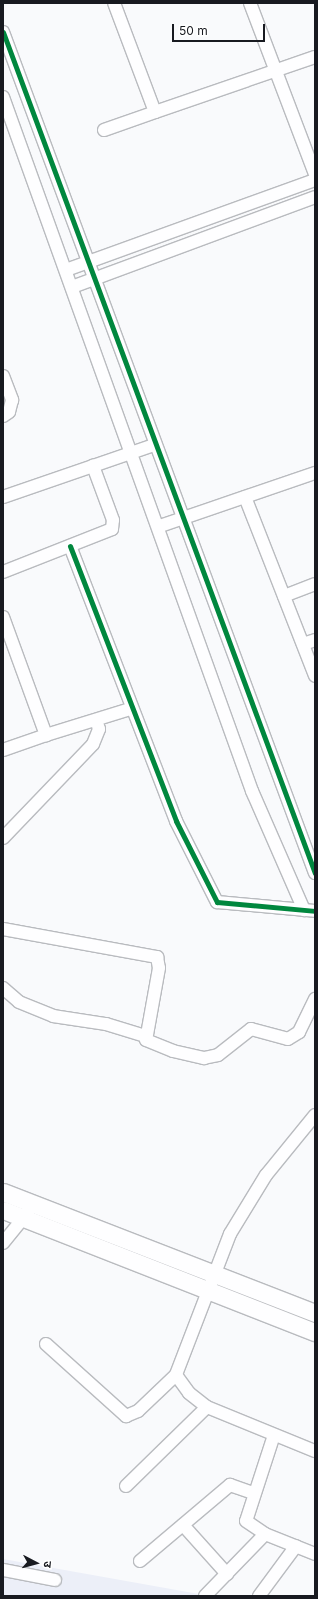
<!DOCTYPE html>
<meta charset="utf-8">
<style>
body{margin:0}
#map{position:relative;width:318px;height:1599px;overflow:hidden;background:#f9fafc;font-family:Inter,"Noto Sans Devanagari",sans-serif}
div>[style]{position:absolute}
.built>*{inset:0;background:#eceff8}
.roads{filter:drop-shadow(1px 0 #b9bbbf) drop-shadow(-1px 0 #b9bbbf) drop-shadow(0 1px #b9bbbf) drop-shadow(0 -1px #b9bbbf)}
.street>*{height:12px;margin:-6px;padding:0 6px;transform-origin:6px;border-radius:6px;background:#fefeff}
.secondary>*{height:17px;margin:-8.5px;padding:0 8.5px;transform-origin:8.5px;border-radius:8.5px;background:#fefeff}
.cycleway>*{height:5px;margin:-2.5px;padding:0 2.5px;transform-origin:2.5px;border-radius:2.5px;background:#00873e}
span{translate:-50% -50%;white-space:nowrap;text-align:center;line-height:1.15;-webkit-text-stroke:3.5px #fff;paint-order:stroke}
.frame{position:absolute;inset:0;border:4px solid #181a20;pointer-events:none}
.north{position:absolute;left:16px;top:1543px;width:40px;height:40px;-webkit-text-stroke:3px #fff;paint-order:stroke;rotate:96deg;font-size:11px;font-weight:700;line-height:16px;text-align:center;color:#181a20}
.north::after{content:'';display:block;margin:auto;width:14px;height:18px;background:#181a20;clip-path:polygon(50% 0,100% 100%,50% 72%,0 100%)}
.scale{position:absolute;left:172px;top:24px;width:93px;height:18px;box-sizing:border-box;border:2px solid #181a20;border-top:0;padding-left:5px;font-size:12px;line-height:14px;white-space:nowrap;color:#181a20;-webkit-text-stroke:3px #fff;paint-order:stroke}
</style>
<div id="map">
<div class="built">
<div style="clip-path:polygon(3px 1559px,210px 1596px,3px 1596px)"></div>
</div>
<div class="roads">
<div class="street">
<div style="left:250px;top:3px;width:183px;rotate:69.2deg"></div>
<div style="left:3px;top:32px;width:897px;rotate:69.65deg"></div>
<div style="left:3px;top:97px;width:737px;rotate:70.26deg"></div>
<div style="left:252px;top:791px;width:130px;rotate:66.4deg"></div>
<div style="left:155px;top:112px;width:169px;rotate:-19deg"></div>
<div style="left:104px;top:130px;width:54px;rotate:-19.4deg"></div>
<div style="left:155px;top:112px;width:116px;rotate:-110.6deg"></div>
<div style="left:66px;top:270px;width:265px;rotate:-19.9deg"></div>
<div style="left:72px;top:287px;width:259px;rotate:-20.3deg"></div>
<div style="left:3px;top:376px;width:26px;rotate:69deg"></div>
<div style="left:12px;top:400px;width:12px;rotate:104deg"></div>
<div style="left:9px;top:412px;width:7px;rotate:146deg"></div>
<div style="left:3px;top:497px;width:160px;rotate:-19deg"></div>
<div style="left:245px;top:497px;width:192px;rotate:68.6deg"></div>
<div style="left:160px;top:526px;width:164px;rotate:-18.9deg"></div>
<div style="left:70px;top:546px;width:295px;rotate:68.9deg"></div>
<div style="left:176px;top:821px;width:91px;rotate:63.2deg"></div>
<div style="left:217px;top:902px;width:98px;rotate:5.2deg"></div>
<div style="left:3px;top:572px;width:117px;rotate:-21.5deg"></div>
<div style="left:112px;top:529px;width:9px;rotate:-84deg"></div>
<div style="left:113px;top:520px;width:58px;rotate:-110.3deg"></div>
<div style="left:284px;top:596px;width:33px;rotate:-21deg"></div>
<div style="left:3px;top:617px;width:126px;rotate:70deg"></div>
<div style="left:46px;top:735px;width:88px;rotate:-17.2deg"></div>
<div style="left:303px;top:644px;width:13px;rotate:-18deg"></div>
<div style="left:3px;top:750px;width:46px;rotate:-19.2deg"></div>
<div style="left:3px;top:838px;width:130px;rotate:-46.2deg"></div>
<div style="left:93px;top:744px;width:16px;rotate:-68deg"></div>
<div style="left:99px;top:729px;width:9px;rotate:-108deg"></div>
<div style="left:3px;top:929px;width:157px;rotate:10.3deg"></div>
<div style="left:157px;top:957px;width:11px;rotate:80deg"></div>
<div style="left:159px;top:968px;width:73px;rotate:100.2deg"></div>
<div style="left:146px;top:1040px;width:29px;rotate:22deg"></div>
<div style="left:173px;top:1051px;width:32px;rotate:13deg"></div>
<div style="left:204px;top:1058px;width:14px;rotate:-12deg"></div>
<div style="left:218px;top:1055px;width:42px;rotate:-38.2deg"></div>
<div style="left:251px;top:1029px;width:38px;rotate:15deg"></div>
<div style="left:288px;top:1039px;width:13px;rotate:-32deg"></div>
<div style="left:299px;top:1032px;width:37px;rotate:-64deg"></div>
<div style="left:3px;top:988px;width:21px;rotate:41deg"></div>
<div style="left:19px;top:1002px;width:37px;rotate:22deg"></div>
<div style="left:53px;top:1016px;width:54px;rotate:8.6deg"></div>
<div style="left:106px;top:1024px;width:41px;rotate:17.1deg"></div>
<div style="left:315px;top:1115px;width:77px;rotate:129.2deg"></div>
<div style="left:266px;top:1175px;width:69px;rotate:121.4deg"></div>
<div style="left:230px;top:1234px;width:151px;rotate:111deg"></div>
<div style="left:176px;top:1375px;width:22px;rotate:54deg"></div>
<div style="left:189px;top:1393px;width:23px;rotate:38deg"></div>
<div style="left:207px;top:1407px;width:117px;rotate:22.2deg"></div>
<div style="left:3px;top:1243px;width:40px;rotate:-51deg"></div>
<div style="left:46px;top:1344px;width:108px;rotate:42deg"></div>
<div style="left:126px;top:1416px;width:13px;rotate:-23deg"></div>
<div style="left:138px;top:1411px;width:52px;rotate:-43.5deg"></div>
<div style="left:274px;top:1435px;width:90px;rotate:108deg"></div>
<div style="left:246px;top:1521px;width:23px;rotate:34deg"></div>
<div style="left:265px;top:1534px;width:54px;rotate:21.8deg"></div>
<div style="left:126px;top:1486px;width:113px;rotate:-44.3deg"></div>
<div style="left:183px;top:1525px;width:66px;rotate:48.1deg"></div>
<div style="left:140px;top:1561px;width:118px;rotate:-40.2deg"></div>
<div style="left:230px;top:1485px;width:24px;rotate:19deg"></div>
<div style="left:3px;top:1570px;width:53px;rotate:10.9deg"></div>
<div style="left:205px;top:1596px;width:86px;rotate:-45.9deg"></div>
<div style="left:259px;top:1596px;width:62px;rotate:-53.5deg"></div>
</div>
<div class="secondary">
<div style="left:3px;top:1192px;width:335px;rotate:21.2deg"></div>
<div style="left:3px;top:1210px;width:335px;rotate:21.4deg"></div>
</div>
</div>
<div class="cycleway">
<div style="left:3px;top:32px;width:897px;rotate:69.65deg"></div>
<div style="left:70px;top:546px;width:295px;rotate:68.9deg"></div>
<div style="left:176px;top:821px;width:91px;rotate:63.2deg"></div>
<div style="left:217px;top:902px;width:98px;rotate:5.2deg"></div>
</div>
<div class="frame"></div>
<div class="north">उ</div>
<div class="scale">50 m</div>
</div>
